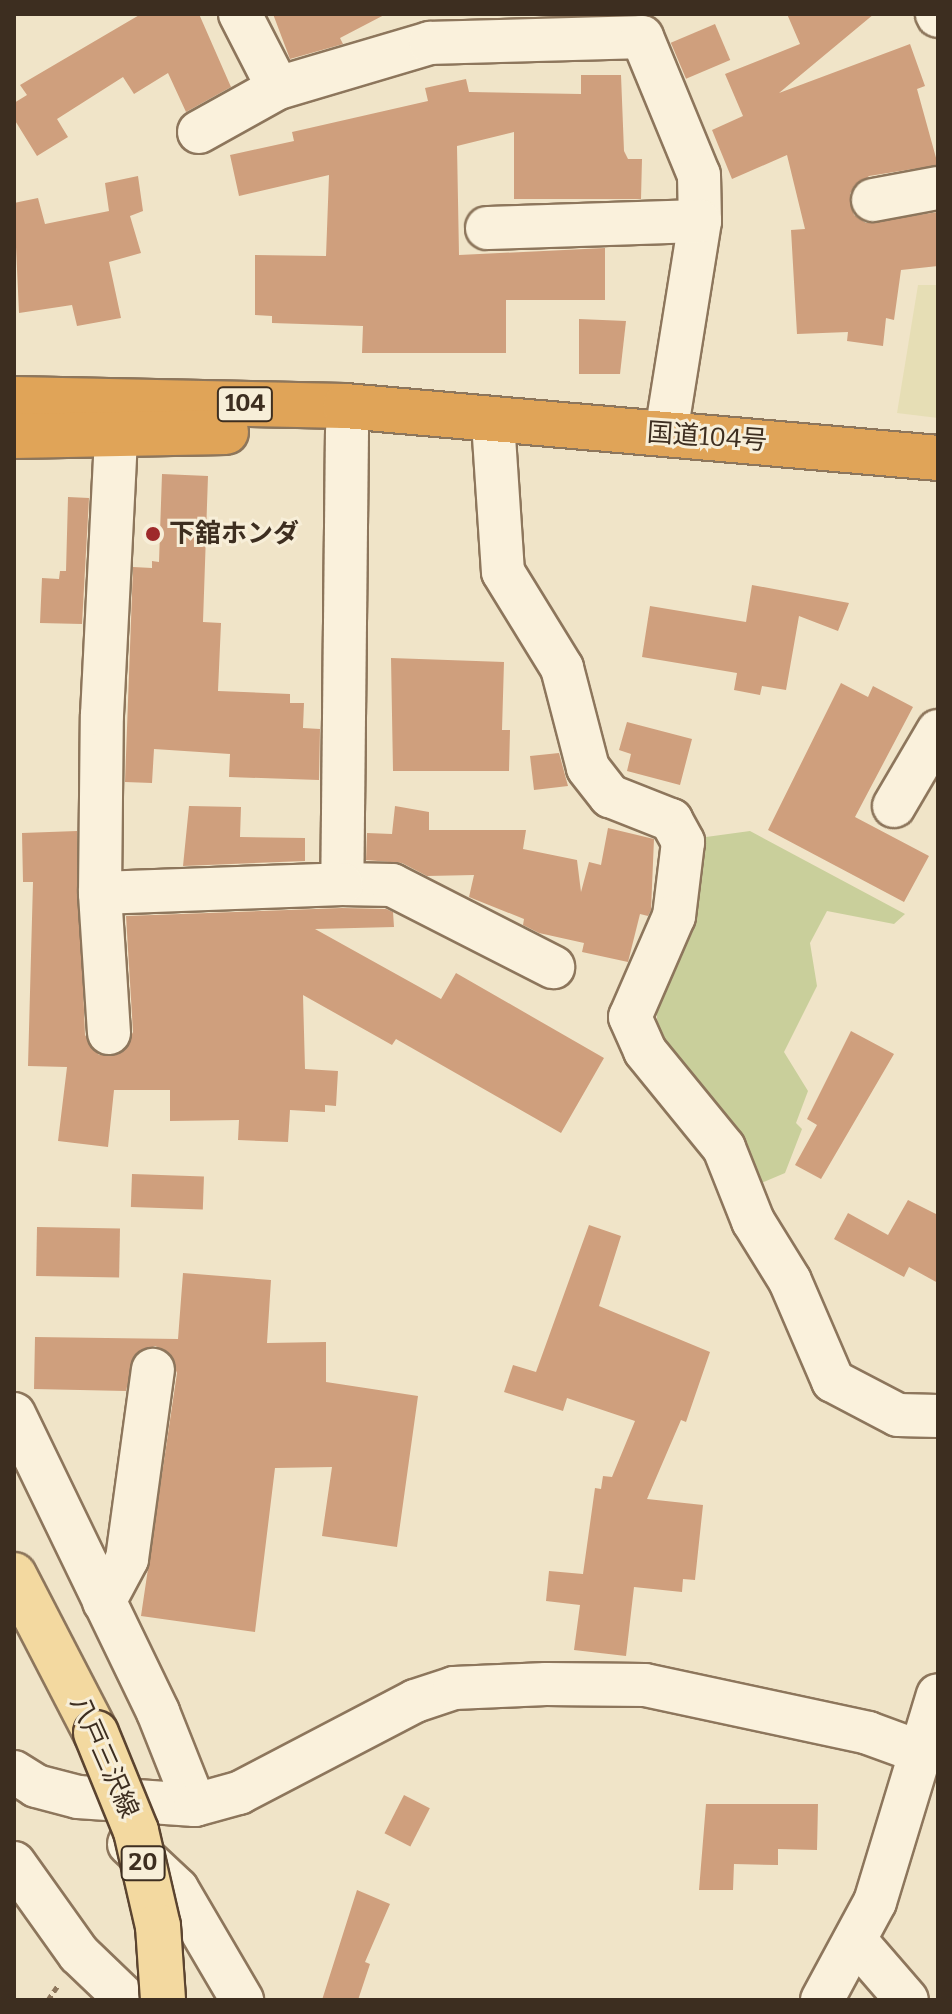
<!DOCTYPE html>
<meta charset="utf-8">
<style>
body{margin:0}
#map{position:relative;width:952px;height:2014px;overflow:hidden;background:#f0e4c8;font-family:Bitter,"Noto Sans JP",serif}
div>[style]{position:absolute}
.farmland>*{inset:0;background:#e6deb5}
.green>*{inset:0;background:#c9cf9b}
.building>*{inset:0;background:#cf9f7d;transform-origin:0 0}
.path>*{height:5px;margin-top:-2.5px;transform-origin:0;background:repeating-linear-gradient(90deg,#8d765c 0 6px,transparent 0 10px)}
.roads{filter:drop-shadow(2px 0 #8d765c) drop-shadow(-2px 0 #8d765c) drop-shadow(0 2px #8d765c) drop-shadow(0 -2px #8d765c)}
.minor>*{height:42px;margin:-21px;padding:0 21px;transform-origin:21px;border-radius:21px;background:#faf1dc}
.major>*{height:44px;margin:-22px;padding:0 22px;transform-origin:22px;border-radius:22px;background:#f3d9a0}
.highway>*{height:44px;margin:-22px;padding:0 22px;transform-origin:22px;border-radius:22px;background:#e0a458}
.bridges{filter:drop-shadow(2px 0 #5b4430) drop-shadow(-2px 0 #5b4430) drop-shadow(0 2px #5b4430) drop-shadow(0 -2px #5b4430)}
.major-bridge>*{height:44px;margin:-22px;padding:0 22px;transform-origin:22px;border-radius:22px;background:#f3d9a0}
.dots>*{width:22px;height:22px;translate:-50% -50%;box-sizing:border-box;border:4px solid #f7eed8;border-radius:50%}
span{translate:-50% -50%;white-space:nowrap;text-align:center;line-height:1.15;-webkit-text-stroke:6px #f7eed8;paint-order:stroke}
.shield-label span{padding:2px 6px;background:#f7eed8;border:2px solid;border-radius:6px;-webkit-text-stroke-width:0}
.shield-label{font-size:24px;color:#3d2e20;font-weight:700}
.street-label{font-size:26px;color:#3d2e20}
.poi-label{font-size:26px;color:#3d2e20;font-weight:700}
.left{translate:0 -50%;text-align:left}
.frame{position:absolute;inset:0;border:16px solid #3d2e20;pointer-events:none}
</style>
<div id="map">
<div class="farmland">
<div style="clip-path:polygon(918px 285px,938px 285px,938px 418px,897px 413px)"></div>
</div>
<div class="green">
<div style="clip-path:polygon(750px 831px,905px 914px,894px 924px,827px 911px,810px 943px,817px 986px,784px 1052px,808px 1091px,796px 1123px,802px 1129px,785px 1173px,754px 1186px,658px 1042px,656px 992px,695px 911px,706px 837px)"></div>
</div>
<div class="building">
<div style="clip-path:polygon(141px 14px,199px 14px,231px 87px,186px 112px,168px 73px,134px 94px,123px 77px,57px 119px,68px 137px,37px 156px,14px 119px,14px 103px,27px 95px,20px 85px)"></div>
<div style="clip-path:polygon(273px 14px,386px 14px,340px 38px,343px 44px,290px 59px)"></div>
<div style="clip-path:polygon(787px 14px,874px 14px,779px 93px,910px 44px,925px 86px,917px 89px,938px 165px,869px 176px,850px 193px,854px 215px,866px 223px,938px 212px,938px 266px,901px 270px,894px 320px,886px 318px,883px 346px,847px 341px,848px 332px,797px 334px,791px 230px,805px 229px,787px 155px,732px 179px,712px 130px,743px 116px,725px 74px,800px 44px)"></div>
<div style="left:715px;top:24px;width:39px;height:48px;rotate:67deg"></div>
<div style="clip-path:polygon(581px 75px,621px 75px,624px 151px,628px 159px,642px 159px,641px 199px,514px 199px,514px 132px,457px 146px,459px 255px,605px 248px,605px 300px,506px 300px,506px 353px,362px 353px,363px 326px,272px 323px,272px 316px,255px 315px,255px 255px,326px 256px,329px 175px,239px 196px,230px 155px,294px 141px,292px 132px,428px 101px,425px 88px,466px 79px,469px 92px,581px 94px)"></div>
<div style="clip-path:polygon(138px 176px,143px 211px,130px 216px,141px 253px,109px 262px,121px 318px,77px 326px,72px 305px,19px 313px,14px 203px,38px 198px,45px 224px,109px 211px,105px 183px)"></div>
<div style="clip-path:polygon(579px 319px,626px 321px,620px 374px,579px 374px)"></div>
<div style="clip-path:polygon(162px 474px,208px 476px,203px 622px,221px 623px,218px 691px,290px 694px,290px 703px,304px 703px,303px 728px,320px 729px,319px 780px,229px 777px,230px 754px,154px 749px,152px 783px,125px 782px,133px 567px,152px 568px,152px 561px,159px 562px)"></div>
<div style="clip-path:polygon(68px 497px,89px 498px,82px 624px,40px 623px,42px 578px,59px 579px,60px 571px,66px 571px)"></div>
<div style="clip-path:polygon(752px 585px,849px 603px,838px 631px,799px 616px,786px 690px,762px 686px,760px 695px,734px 690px,737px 673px,642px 657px,650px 606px,746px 622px)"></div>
<div style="clip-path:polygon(391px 658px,504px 662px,502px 730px,510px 730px,509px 771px,393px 771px)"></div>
<div style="clip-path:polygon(841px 683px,868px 697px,873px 686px,913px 707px,855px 817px,929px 856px,904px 902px,768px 830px)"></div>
<div style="clip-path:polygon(627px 722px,692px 739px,680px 785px,627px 771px,631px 754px,619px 750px)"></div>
<div style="clip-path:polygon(559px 753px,568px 786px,534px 790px,530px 756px)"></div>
<div style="clip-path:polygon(189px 806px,241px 807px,240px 837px,305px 838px,305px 861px,183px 866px)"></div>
<div style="clip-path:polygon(395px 806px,429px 812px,429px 830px,526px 830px,523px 849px,577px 860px,581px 892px,589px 862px,601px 865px,608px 828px,654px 839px,651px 910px,648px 916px,640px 914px,628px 962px,582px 952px,584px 943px,539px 933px,523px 925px,524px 919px,469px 897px,474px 875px,427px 876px,402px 863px,366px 860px,367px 833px,392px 834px)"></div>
<div style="clip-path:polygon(77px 831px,85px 1035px,99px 1055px,123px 1052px,133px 1032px,126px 916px,342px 908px,386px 909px,393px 912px,394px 927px,315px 929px,441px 999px,456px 973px,604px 1058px,561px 1133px,396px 1039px,392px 1045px,303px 995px,305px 1069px,338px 1071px,336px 1106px,325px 1105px,325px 1112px,290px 1110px,288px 1142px,238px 1140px,239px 1120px,170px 1121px,170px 1090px,114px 1090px,108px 1147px,58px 1141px,67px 1067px,28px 1066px,33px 882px,23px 882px,22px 833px)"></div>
<div style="clip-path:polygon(851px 1031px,894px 1054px,821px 1179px,795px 1165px,817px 1125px,807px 1119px)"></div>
<div style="left:132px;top:1174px;width:72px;height:33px;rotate:2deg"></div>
<div style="clip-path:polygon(908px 1200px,938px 1215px,938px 1283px,909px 1267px,904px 1277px,834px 1239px,848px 1213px,888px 1235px)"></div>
<div style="clip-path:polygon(589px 1225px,621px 1236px,599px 1306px,710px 1352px,686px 1422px,681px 1420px,647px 1499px,703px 1505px,695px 1580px,683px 1579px,682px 1592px,634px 1587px,626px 1656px,574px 1650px,580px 1605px,546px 1601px,549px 1571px,583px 1574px,595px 1488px,601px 1489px,603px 1476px,612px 1477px,635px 1421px,567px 1398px,563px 1411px,504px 1392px,513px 1365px,536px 1372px)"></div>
<div style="left:37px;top:1227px;width:83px;height:49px;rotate:1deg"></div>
<div style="clip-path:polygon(183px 1273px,271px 1280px,267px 1343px,326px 1342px,326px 1382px,418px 1396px,397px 1547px,322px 1536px,332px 1467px,275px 1468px,255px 1632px,141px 1616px,177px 1373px,168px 1352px,155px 1346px,135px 1355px,126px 1391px,34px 1389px,35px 1337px,178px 1339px)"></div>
<div style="left:404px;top:1795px;width:29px;height:43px;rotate:27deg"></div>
<div style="clip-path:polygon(706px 1804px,818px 1804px,817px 1850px,778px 1849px,778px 1865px,734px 1864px,733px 1890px,699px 1890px)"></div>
<div style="clip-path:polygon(357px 1890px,390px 1904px,365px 1962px,370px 1964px,358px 2000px,322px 2000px)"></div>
</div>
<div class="path">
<div style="left:48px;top:2000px;width:18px;rotate:-56deg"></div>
</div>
<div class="roads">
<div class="minor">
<div style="left:240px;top:14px;width:83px;rotate:62.8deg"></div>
<div style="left:937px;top:14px;width:2px;rotate:63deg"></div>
<div style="left:199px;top:132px;width:90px;rotate:-29.1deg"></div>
<div style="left:278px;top:88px;width:159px;rotate:-16.5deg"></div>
<div style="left:430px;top:43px;width:212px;rotate:-1.6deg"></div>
<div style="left:642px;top:37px;width:149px;rotate:67.6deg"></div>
<div style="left:699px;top:175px;width:46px;rotate:88.8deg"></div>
<div style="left:700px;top:221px;width:215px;rotate:99.1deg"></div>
<div style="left:873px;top:200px;width:66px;rotate:-10.5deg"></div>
<div style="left:487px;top:228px;width:213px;rotate:-1.9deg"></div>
<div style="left:493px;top:422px;width:150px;rotate:86.2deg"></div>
<div style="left:503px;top:572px;width:113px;rotate:58.4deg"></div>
<div style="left:562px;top:668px;width:103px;rotate:75.4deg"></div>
<div style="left:588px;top:768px;width:36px;rotate:52deg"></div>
<div style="left:610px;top:796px;width:66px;rotate:21.5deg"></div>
<div style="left:671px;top:820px;width:25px;rotate:61deg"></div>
<div style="left:683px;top:842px;width:75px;rotate:96.9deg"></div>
<div style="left:674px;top:916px;width:110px;rotate:113.5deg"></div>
<div style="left:630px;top:1017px;width:37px;rotate:66deg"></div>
<div style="left:645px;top:1051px;width:125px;rotate:50.8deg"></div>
<div style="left:724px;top:1148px;width:79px;rotate:68.3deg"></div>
<div style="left:753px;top:1221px;width:70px;rotate:58.3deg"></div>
<div style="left:790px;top:1281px;width:109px;rotate:66.7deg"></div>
<div style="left:833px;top:1381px;width:73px;rotate:27.6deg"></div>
<div style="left:898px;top:1415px;width:40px;rotate:1.4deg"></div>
<div style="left:347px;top:431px;width:453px;rotate:90.6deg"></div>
<div style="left:342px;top:884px;width:50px;rotate:1.1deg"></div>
<div style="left:392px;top:885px;width:181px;rotate:27deg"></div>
<div style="left:894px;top:806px;width:87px;rotate:-59.6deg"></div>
<div style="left:100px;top:893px;width:242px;rotate:-2.1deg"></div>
<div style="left:109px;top:1033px;width:140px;rotate:-93.7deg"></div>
<div style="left:100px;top:893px;width:178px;rotate:-89.4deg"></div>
<div style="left:102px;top:715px;width:281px;rotate:-87.1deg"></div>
<div style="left:14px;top:1414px;width:331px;rotate:64.2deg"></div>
<div style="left:158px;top:1712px;width:100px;rotate:68.3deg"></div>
<div style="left:104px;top:1602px;width:49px;rotate:-61.9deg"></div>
<div style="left:127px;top:1559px;width:191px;rotate:-82.2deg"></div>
<div style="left:14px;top:1772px;width:26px;rotate:32deg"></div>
<div style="left:36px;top:1786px;width:43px;rotate:14.7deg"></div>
<div style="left:78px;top:1797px;width:117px;rotate:3.9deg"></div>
<div style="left:195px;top:1805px;width:46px;rotate:-15.3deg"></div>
<div style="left:239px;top:1793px;width:199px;rotate:-27.6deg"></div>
<div style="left:415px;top:1701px;width:41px;rotate:-18.4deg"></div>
<div style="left:454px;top:1688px;width:92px;rotate:-2.5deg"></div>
<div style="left:546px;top:1684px;width:99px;rotate:0.6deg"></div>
<div style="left:645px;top:1685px;width:228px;rotate:12.1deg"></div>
<div style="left:868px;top:1733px;width:55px;rotate:20.1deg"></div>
<div style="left:129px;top:1844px;width:66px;rotate:43.2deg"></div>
<div style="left:177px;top:1889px;width:129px;rotate:59.6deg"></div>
<div style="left:14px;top:1863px;width:112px;rotate:54.5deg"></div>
<div style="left:79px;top:1954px;width:66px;rotate:43.8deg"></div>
<div style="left:855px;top:1940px;width:79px;rotate:49.1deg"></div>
<div style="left:822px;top:2000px;width:111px;rotate:-61.6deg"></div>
<div style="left:875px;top:1902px;width:216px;rotate:-73.1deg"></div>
</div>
<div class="major">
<div style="left:14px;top:1575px;width:178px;rotate:62.6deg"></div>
</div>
<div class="highway">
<div style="left:14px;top:399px;width:331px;rotate:1.2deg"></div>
<div style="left:345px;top:406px;width:595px;rotate:5.01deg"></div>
<div style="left:14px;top:436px;width:212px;rotate:-1.1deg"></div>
</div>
</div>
<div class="bridges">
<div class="major-bridge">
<div style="left:96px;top:1733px;width:106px;rotate:67.8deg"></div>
<div style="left:136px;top:1831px;width:98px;rotate:77deg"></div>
<div style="left:158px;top:1926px;width:74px;rotate:86.1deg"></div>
</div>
</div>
<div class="dots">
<div style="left:153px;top:534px;background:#9e2a2b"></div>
</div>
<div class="shield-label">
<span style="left:245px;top:404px">104</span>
<span style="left:143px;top:1863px">20</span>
</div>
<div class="street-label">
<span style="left:707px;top:437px;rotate:4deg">国道104号</span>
<span style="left:104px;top:1757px;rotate:66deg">八戸三沢線</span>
</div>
<div class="poi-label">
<span class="left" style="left:169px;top:534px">下舘ホンダ</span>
</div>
<div class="frame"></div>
</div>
